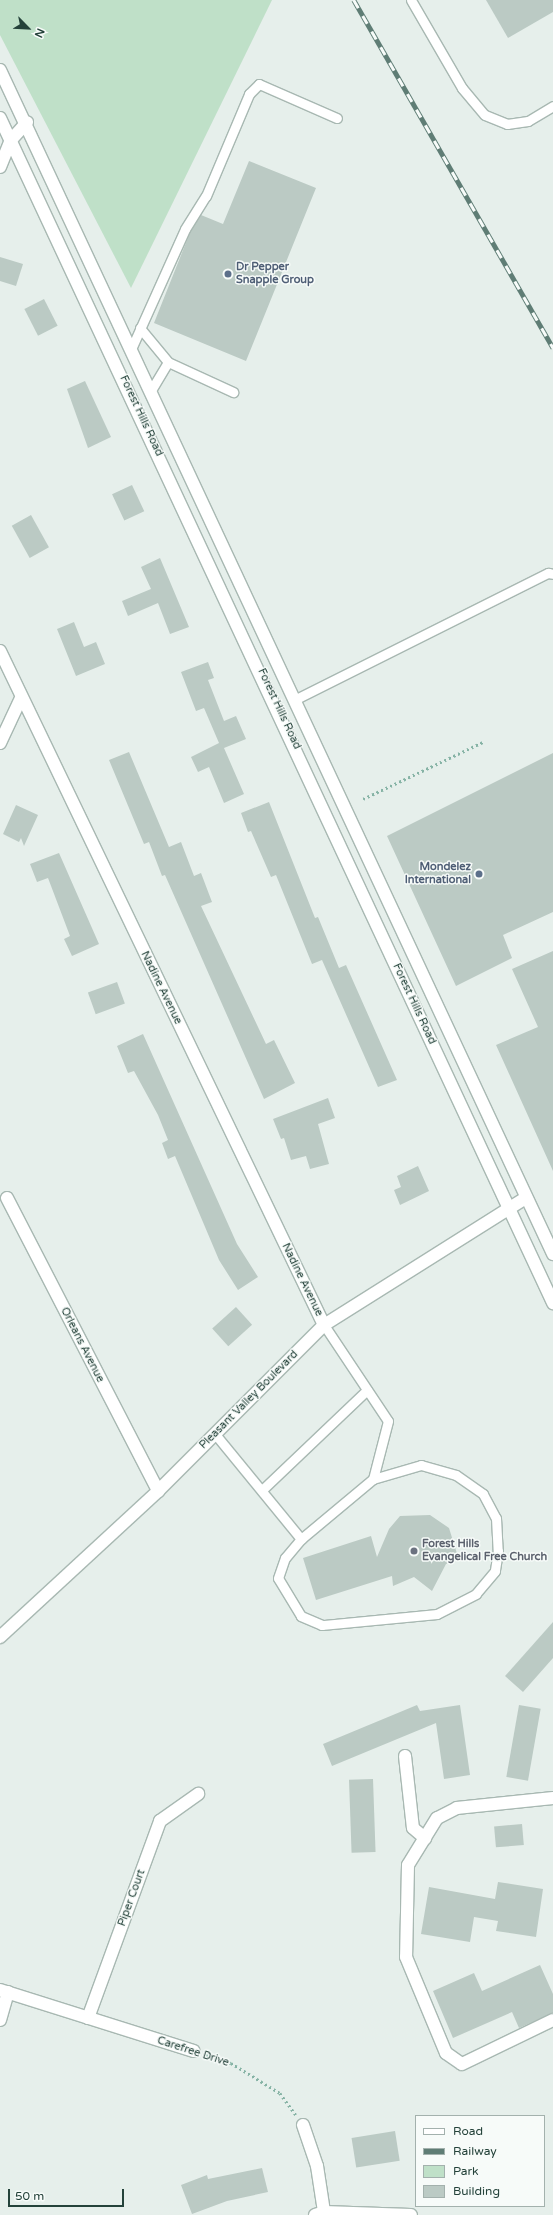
<!DOCTYPE html>
<style>
body{margin:0}
#map{position:relative;width:553px;height:2215px;overflow:hidden;background:#e6efeb;font-family:"Varela Round",sans-serif}
div>[style]{position:absolute}
.green>*{inset:0;background:#bfe0c8}
.building>*{inset:0;background:#bbcac4;transform-origin:0 0}
.path>*{height:2.5px;margin-top:-1.25px;transform-origin:0;background:repeating-linear-gradient(90deg,#86b3a5 0 2px,transparent 0 5px)}
.roads{filter:drop-shadow(1px 0 #a8b8b2) drop-shadow(-1px 0 #a8b8b2) drop-shadow(0 1px #a8b8b2) drop-shadow(0 -1px #a8b8b2)}
.lane>*{height:9px;margin:-4.5px;padding:0 4.5px;transform-origin:4.5px;border-radius:4.5px;background:#fff}
.street>*{height:12px;margin:-6px;padding:0 6px;transform-origin:6px;border-radius:6px;background:#fff}
.secondary>*{height:12px;margin:-6px;padding:0 6px;transform-origin:6px;border-radius:6px;background:#fff}
.rail>*{height:4.5px;margin-top:-2.25px;transform-origin:0;background:repeating-linear-gradient(90deg,#f7fbf9 0 9px,#5f7d75 0 18px);box-sizing:border-box;border-block:1px solid #5f7d75}
.dots>*{width:11px;height:11px;translate:-50% -50%;box-sizing:border-box;border:2px solid #f7fbf9;border-radius:50%}
span{translate:-50% -50%;white-space:nowrap;text-align:center;line-height:1.15;-webkit-text-stroke:3px #f7fbf9;paint-order:stroke}
.service-label{font-size:11px;color:#4e5e75;font-weight:700}
.left{translate:0 -50%;text-align:left}
.right{translate:-100% -50%;text-align:right}
.street-label{font-size:11px;color:#24423a}
.worship-label{font-size:11px;color:#5b616d;font-weight:700}
.legend{position:absolute;left:415px;top:2115px;width:130px;height:92px;box-sizing:border-box;background:#f7fbf9;border:1px solid #a3b1ad;margin:0;padding:5px 7px;list-style:none;font-size:12px;color:#24423a}
.legend li{display:flex;align-items:center;gap:8px;height:20px}
.legend b{width:20px;border:1px solid #a3b1ad}
.north{position:absolute;left:8px;top:8px;width:40px;height:40px;-webkit-text-stroke:3px #f7fbf9;paint-order:stroke;rotate:114deg;font-size:11px;font-weight:700;line-height:16px;text-align:center;color:#24423a}
.north::after{content:'';display:block;margin:auto;width:14px;height:18px;background:#24423a;clip-path:polygon(50% 0,100% 100%,50% 72%,0 100%)}
.scale{position:absolute;left:8px;top:2189px;width:116px;height:18px;box-sizing:border-box;border:2px solid #24423a;border-top:0;padding-left:5px;font-size:12px;line-height:14px;white-space:nowrap;color:#24423a;-webkit-text-stroke:3px #f7fbf9;paint-order:stroke}
</style>
<div id="map">
<div class="green">
<div style="clip-path:polygon(0 0,272px 0,131px 288px,0 35px)"></div>
</div>
<div class="building">
<div style="clip-path:polygon(486px 0,553px 0,553px 12px,508px 38px)"></div>
<div style="clip-path:polygon(249px 161px,316px 188px,246px 361px,154px 323px,191px 230px,201px 215px,223px 224px)"></div>
<div style="clip-path:polygon(0 257px,23px 264px,16px 286px,0 281px)"></div>
<div style="left:44px;top:299px;width:30px;height:22px;rotate:63deg"></div>
<div style="clip-path:polygon(85px 381px,111px 437px,88px 448px,67px 389px)"></div>
<div style="left:132px;top:485px;width:29px;height:22px;rotate:65deg"></div>
<div style="left:31px;top:515px;width:37px;height:22px;rotate:61deg"></div>
<div style="clip-path:polygon(160px 558px,189px 627px,170px 634px,158px 603px,128px 616px,122px 601px,151px 589px,141px 567px)"></div>
<div style="clip-path:polygon(74px 622px,84px 647px,96px 642px,105px 664px,76px 676px,57px 629px)"></div>
<div style="clip-path:polygon(208px 662px,214px 678px,208px 680px,224px 721px,236px 716px,246px 739px,224px 748px,244px 794px,224px 803px,209px 767px,198px 772px,191px 757px,219px 743px,204px 708px,196px 711px,181px 672px)"></div>
<div style="clip-path:polygon(129px 752px,169px 847px,181px 842px,194px 876px,201px 873px,212px 902px,201px 906px,266px 1044px,274px 1040px,295px 1083px,264px 1099px,165px 875px,162px 876px,149px 842px,144px 844px,109px 760px)"></div>
<div style="clip-path:polygon(553px 753px,553px 912px,503px 935px,512px 958px,456px 986px,387px 836px)"></div>
<div style="clip-path:polygon(269px 802px,315px 918px,318px 917px,339px 968px,346px 965px,397px 1080px,378px 1087px,322px 960px,312px 964px,276px 875px,271px 877px,251px 831px,248px 832px,241px 813px)"></div>
<div style="clip-path:polygon(16px 805px,38px 815px,24px 846px,21px 838px,19px 842px,3px 834px)"></div>
<div style="clip-path:polygon(59px 853px,99px 944px,72px 956px,64px 939px,70px 936px,48px 878px,37px 882px,30px 864px)"></div>
<div style="clip-path:polygon(553px 951px,553px 1171px,496px 1045px,538px 1027px,512px 969px)"></div>
<div style="left:117px;top:982px;width:23px;height:31px;rotate:70deg"></div>
<div style="clip-path:polygon(143px 1034px,237px 1244px,258px 1277px,238px 1290px,219px 1260px,175px 1156px,168px 1159px,162px 1143px,168px 1140px,158px 1115px,134px 1071px,128px 1073px,117px 1046px)"></div>
<div style="clip-path:polygon(328px 1098px,335px 1118px,318px 1124px,329px 1164px,310px 1169px,306px 1156px,291px 1160px,284px 1138px,281px 1139px,273px 1119px)"></div>
<div style="clip-path:polygon(418px 1166px,429px 1191px,400px 1205px,394px 1190px,401px 1187px,397px 1176px)"></div>
<div style="left:236px;top:1307px;width:24px;height:32px;rotate:48deg"></div>
<div style="clip-path:polygon(430px 1515px,449px 1528px,459px 1560px,446px 1564px,432px 1591px,414px 1577px,393px 1586px,392px 1576px,316px 1600px,303px 1558px,371px 1536px,377px 1557px,389px 1529px,400px 1516px)"></div>
<div style="clip-path:polygon(553px 1622px,553px 1658px,523px 1692px,505px 1676px)"></div>
<div style="clip-path:polygon(417px 1705px,420px 1711px,460px 1705px,470px 1775px,444px 1779px,436px 1723px,332px 1766px,323px 1744px)"></div>
<div style="left:519px;top:1705px;width:22px;height:73px;rotate:10deg"></div>
<div style="left:373px;top:1779px;width:73px;height:24px;rotate:88deg"></div>
<div style="left:522px;top:1824px;width:21px;height:28px;rotate:85deg"></div>
<div style="clip-path:polygon(498px 1882px,543px 1889px,536px 1937px,496px 1931px,498px 1921px,474px 1917px,470px 1942px,421px 1934px,429px 1887px,495px 1899px)"></div>
<div style="clip-path:polygon(540px 1965px,553px 1994px,553px 2013px,519px 2028px,512px 2012px,453px 2038px,433px 1991px,474px 1973px,482px 1991px)"></div>
<div style="left:395px;top:2131px;width:30px;height:44px;rotate:81deg"></div>
<div style="clip-path:polygon(262px 2168px,268px 2192px,227px 2201px,192px 2214px,181px 2185px,207px 2175px,208px 2179px)"></div>
</div>
<div class="path">
<div style="left:363px;top:799px;width:133px;rotate:-25.4deg"></div>
<div style="left:206px;top:2055px;width:26px;rotate:18deg"></div>
<div style="left:231px;top:2063px;width:57px;rotate:31.5deg"></div>
<div style="left:280px;top:2093px;width:27px;rotate:54deg"></div>
</div>
<div class="roads">
<div class="lane">
<div style="left:411px;top:0;width:102px;rotate:59.9deg"></div>
<div style="left:462px;top:88px;width:35px;rotate:50deg"></div>
<div style="left:485px;top:115px;width:24px;rotate:22deg"></div>
<div style="left:507px;top:124px;width:21px;rotate:-8deg"></div>
<div style="left:528px;top:121px;width:29px;rotate:-31deg"></div>
<div style="left:140px;top:328px;width:44px;rotate:50.5deg"></div>
<div style="left:168px;top:362px;width:31px;rotate:121deg"></div>
<div style="left:132px;top:347px;width:129px;rotate:-65.8deg"></div>
<div style="left:185px;top:229px;width:39px;rotate:-58deg"></div>
<div style="left:206px;top:196px;width:111px;rotate:-67.1deg"></div>
<div style="left:249px;top:94px;width:14px;rotate:-45deg"></div>
<div style="left:259px;top:84px;width:85px;rotate:23.6deg"></div>
<div style="left:168px;top:362px;width:72px;rotate:24.8deg"></div>
<div style="left:296px;top:699px;width:282px;rotate:-26.6deg"></div>
<div style="left:548px;top:573px;width:5px;rotate:11deg"></div>
<div style="left:324px;top:1325px;width:115px;rotate:56.3deg"></div>
<div style="left:388px;top:1421px;width:60px;rotate:104.5deg"></div>
<div style="left:215px;top:1434px;width:136px;rotate:50.7deg"></div>
<div style="left:421px;top:1465px;width:36px;rotate:16deg"></div>
<div style="left:456px;top:1475px;width:33px;rotate:35deg"></div>
<div style="left:483px;top:1494px;width:27px;rotate:62deg"></div>
<div style="left:496px;top:1518px;width:33px;rotate:87deg"></div>
<div style="left:498px;top:1551px;width:20px;rotate:99deg"></div>
<div style="left:495px;top:1571px;width:30px;rotate:130deg"></div>
<div style="left:476px;top:1594px;width:44px;rotate:152.9deg"></div>
<div style="left:437px;top:1614px;width:116px;rotate:174.5deg"></div>
<div style="left:322px;top:1625px;width:23px;rotate:-157deg"></div>
<div style="left:301px;top:1616px;width:44px;rotate:-121.2deg"></div>
<div style="left:278px;top:1578px;width:21px;rotate:-71deg"></div>
<div style="left:285px;top:1558px;width:25px;rotate:-50deg"></div>
<div style="left:301px;top:1539px;width:94px;rotate:-39.8deg"></div>
<div style="left:373px;top:1479px;width:50px;rotate:-16.3deg"></div>
<div style="left:262px;top:1490px;width:145px;rotate:-43.6deg"></div>
</div>
<div class="street">
<div style="left:0;top:167px;width:29px;rotate:-68deg"></div>
<div style="left:11px;top:140px;width:24px;rotate:-48deg"></div>
<div style="left:0;top:651px;width:748px;rotate:64.33deg"></div>
<div style="left:0;top:743px;width:50px;rotate:-65deg"></div>
<div style="left:7px;top:1198px;width:330px;rotate:62.7deg"></div>
<div style="left:0;top:1637px;width:215px;rotate:-42.7deg"></div>
<div style="left:158px;top:1491px;width:235px;rotate:-45deg"></div>
<div style="left:324px;top:1325px;width:239px;rotate:-32.2deg"></div>
<div style="left:405px;top:1756px;width:72px;rotate:83.7deg"></div>
<div style="left:413px;top:1828px;width:16px;rotate:40deg"></div>
<div style="left:553px;top:1798px;width:97px;rotate:174.1deg"></div>
<div style="left:457px;top:1808px;width:22px;rotate:153deg"></div>
<div style="left:437px;top:1818px;width:55px;rotate:121.7deg"></div>
<div style="left:408px;top:1865px;width:92px;rotate:91.2deg"></div>
<div style="left:406px;top:1957px;width:104px;rotate:67.4deg"></div>
<div style="left:446px;top:2053px;width:19px;rotate:35deg"></div>
<div style="left:462px;top:2064px;width:101px;rotate:-25.8deg"></div>
<div style="left:0;top:1990px;width:203px;rotate:17.5deg"></div>
<div style="left:88px;top:2018px;width:210px;rotate:-69.9deg"></div>
<div style="left:160px;top:1821px;width:47px;rotate:-35.4deg"></div>
<div style="left:0;top:2020px;width:29px;rotate:-74deg"></div>
<div style="left:303px;top:2125px;width:43px;rotate:71.1deg"></div>
<div style="left:317px;top:2166px;width:47px;rotate:81.3deg"></div>
</div>
<div class="secondary">
<div style="left:0;top:70px;width:1307px;rotate:64.96deg"></div>
<div style="left:0;top:118px;width:1308px;rotate:64.98deg"></div>
<div style="left:315px;top:2215px;width:9px;rotate:-18deg"></div>
<div style="left:324px;top:2212px;width:87px;rotate:2deg"></div>
</div>
</div>
<div class="rail">
<div style="left:354px;top:0;width:401px;rotate:60.2deg"></div>
</div>
<div class="dots">
<div style="left:228px;top:274px;background:#5c6f8a"></div>
<div style="left:479px;top:874px;background:#5c6f8a"></div>
<div style="left:414px;top:1551px;background:#6b7280"></div>
</div>
<div class="service-label">
<span class="left" style="left:236px;top:274px">Dr Pepper<br>Snapple Group</span>
<span class="right" style="left:471px;top:874px">Mondelez<br>International</span>
</div>
<div class="street-label">
<span style="left:141px;top:416px;rotate:65deg">Forest Hills Road</span>
<span style="left:279px;top:709px;rotate:65deg">Forest Hills Road</span>
<span style="left:161px;top:988px;rotate:64deg">Nadine Avenue</span>
<span style="left:414px;top:1004px;rotate:65deg">Forest Hills Road</span>
<span style="left:302px;top:1280px;rotate:64deg">Nadine Avenue</span>
<span style="left:82px;top:1345px;rotate:63deg">Orleans Avenue</span>
<span style="left:249px;top:1400px;rotate:-45deg">Pleasant Valley Boulevard</span>
<span style="left:132px;top:1898px;rotate:-70deg">Piper Court</span>
<span style="left:193px;top:2052px;rotate:18deg">Carefree Drive</span>
</div>
<div class="worship-label">
<span class="left" style="left:422px;top:1551px">Forest Hills<br>Evangelical Free Church</span>
</div>
<ul class="legend">
<li><b style="height:5px;background:#fff"></b>Road</li>
<li><b style="height:5px;background:#5f7d75"></b>Railway</li>
<li><b style="height:11px;background:#bfe0c8"></b>Park</li>
<li><b style="height:11px;background:#bbcac4"></b>Building</li>
</ul>
<div class="north">N</div>
<div class="scale">50 m</div>
</div>
